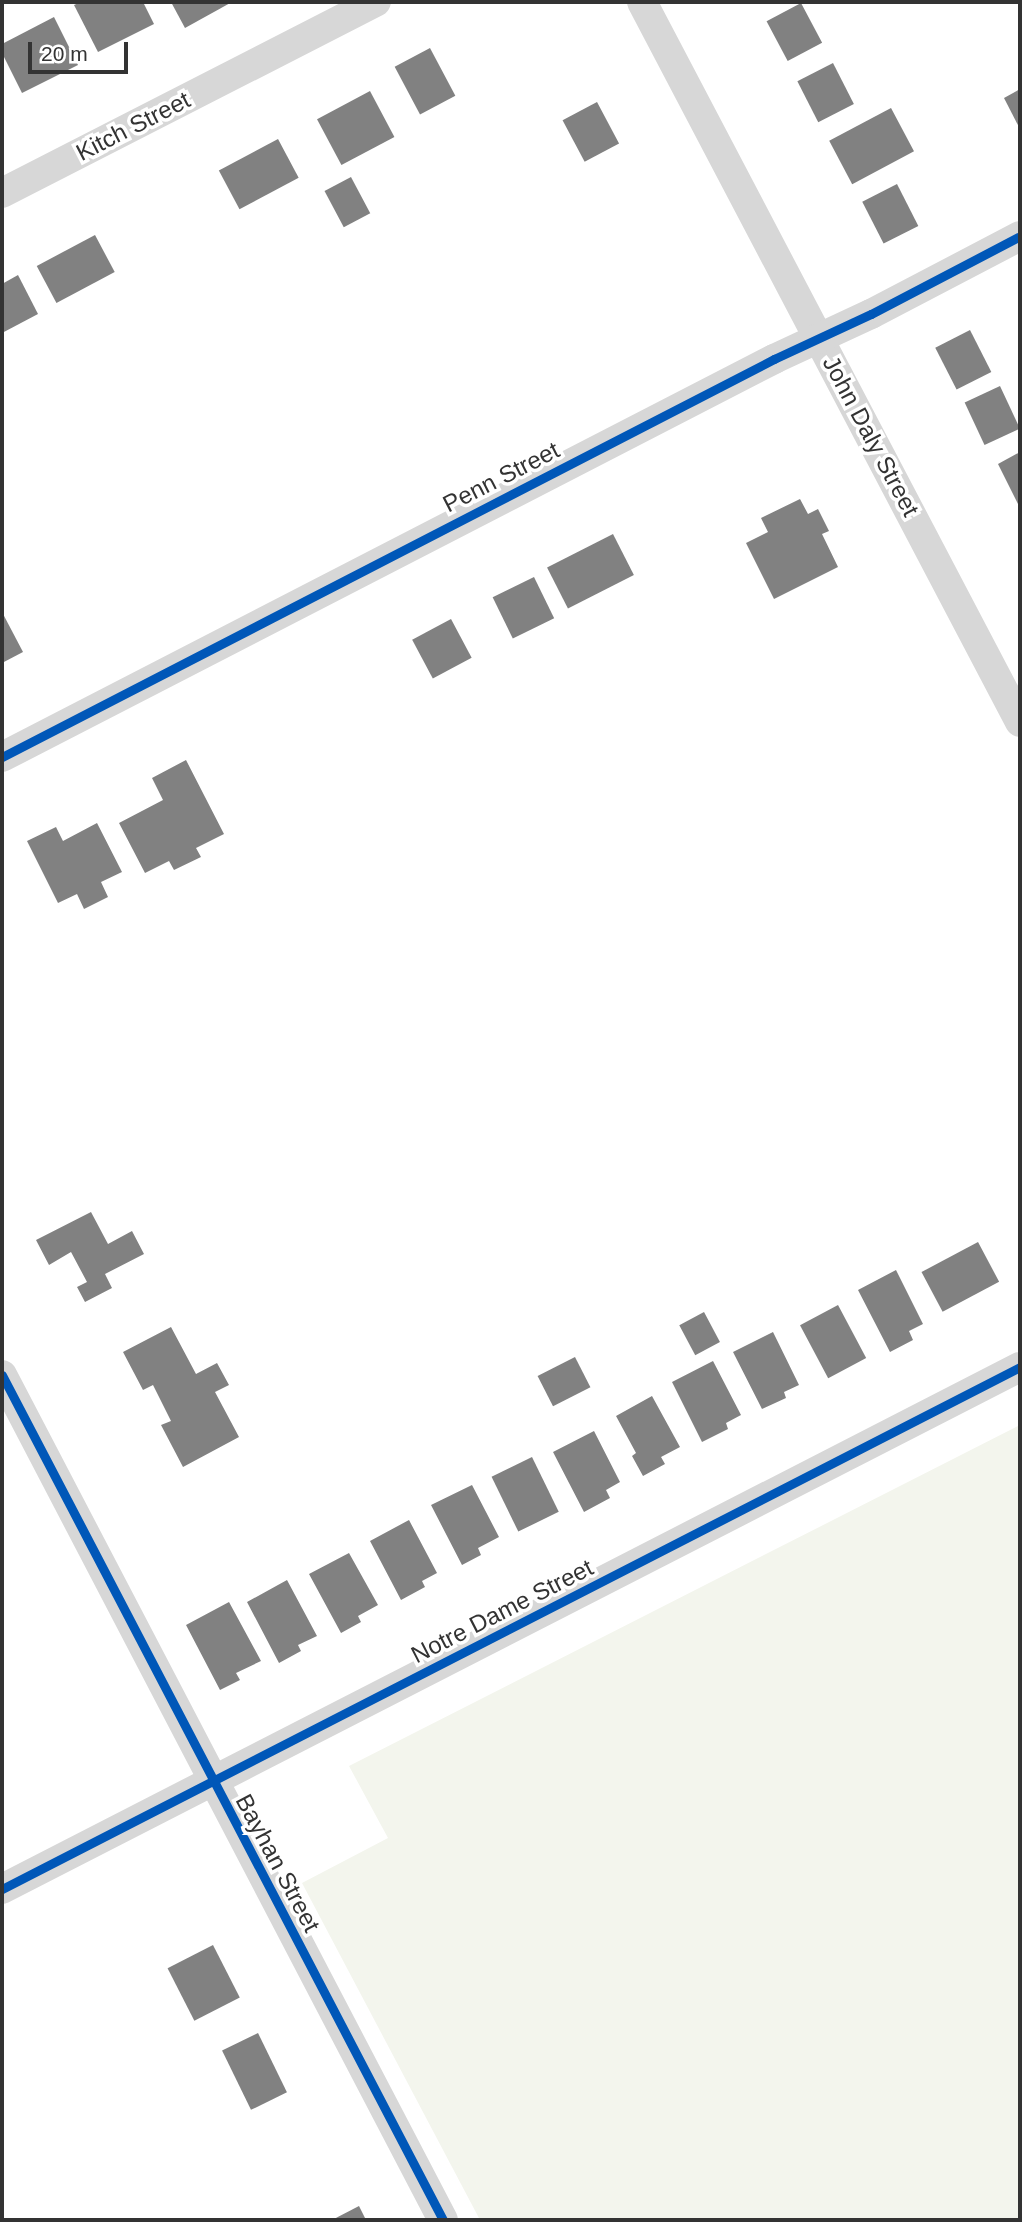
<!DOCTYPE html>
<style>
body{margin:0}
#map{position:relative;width:1022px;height:2222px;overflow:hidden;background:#fff;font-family:Helvetica,sans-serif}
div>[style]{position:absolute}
.green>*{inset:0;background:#f3f5ed}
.building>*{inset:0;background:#818181;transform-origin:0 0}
.street>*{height:30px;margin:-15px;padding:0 15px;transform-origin:15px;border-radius:15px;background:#d7d7d7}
.cycleway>*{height:9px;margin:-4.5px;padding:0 4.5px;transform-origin:4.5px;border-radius:4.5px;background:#0057b8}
span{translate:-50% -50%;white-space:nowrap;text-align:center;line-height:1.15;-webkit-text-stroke:7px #fff;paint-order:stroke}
.street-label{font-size:24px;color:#333}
.frame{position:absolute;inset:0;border:4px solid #333;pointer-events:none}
.scale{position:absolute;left:28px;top:42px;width:100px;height:32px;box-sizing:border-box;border:4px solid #333;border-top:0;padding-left:9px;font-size:21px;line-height:24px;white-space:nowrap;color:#333;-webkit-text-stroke:5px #fff;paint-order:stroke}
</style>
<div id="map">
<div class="green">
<div style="clip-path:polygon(1020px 1425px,1020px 2220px,480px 2220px,302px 1883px,388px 1838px,349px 1766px)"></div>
</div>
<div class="building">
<div style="clip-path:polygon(81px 2px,143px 2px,154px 24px,98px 52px,74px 5px)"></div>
<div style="clip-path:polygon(171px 2px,232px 2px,185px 28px)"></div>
<div style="left:801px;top:3px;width:45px;height:39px;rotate:62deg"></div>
<div style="clip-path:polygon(54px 17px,78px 65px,22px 93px,2px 53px,2px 44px)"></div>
<div style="left:430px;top:48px;width:54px;height:40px;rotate:62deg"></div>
<div style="left:833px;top:63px;width:46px;height:40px;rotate:63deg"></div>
<div style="clip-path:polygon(1020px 89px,1020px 129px,1004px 98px)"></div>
<div style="left:370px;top:91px;width:52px;height:60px;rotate:62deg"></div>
<div style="left:597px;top:102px;width:47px;height:39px;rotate:62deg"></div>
<div style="left:891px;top:108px;width:49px;height:70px;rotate:62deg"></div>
<div style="left:278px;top:139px;width:44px;height:67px;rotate:62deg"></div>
<div style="left:351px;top:177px;width:41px;height:30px;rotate:62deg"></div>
<div style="left:897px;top:184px;width:47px;height:39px;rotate:63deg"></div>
<div style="left:95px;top:235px;width:42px;height:66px;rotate:62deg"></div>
<div style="clip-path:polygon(18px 275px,38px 314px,2px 333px,2px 284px)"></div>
<div style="left:970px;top:330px;width:47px;height:39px;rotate:63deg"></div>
<div style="left:1000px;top:386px;width:47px;height:39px;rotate:65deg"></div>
<div style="clip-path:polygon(1020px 452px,1020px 508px,998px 464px)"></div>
<div style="clip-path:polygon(800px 499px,808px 514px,818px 509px,829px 531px,822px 534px,838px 567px,774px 599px,746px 543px,768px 532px,761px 518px)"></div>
<div style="left:613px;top:534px;width:46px;height:74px;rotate:63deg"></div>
<div style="left:534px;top:577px;width:46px;height:46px;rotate:64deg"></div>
<div style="clip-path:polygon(2px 612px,23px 652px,2px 663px)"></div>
<div style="left:451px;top:619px;width:44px;height:44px;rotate:62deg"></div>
<div style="clip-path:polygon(186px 760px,224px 834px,196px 848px,201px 857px,174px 870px,169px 861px,145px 873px,119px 823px,163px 800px,152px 778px)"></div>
<div style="clip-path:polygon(97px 823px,122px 872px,101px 882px,108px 897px,84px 909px,77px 894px,58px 903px,27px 841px,56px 827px,63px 841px)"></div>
<div style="clip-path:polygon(91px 1212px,108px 1244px,132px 1231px,144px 1254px,105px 1274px,112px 1288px,85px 1302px,77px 1287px,87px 1282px,71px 1252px,49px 1265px,36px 1240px)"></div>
<div style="left:978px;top:1242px;width:45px;height:64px;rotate:62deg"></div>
<div style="clip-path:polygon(896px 1270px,923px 1324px,909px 1331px,913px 1340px,890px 1352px,858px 1290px)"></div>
<div style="left:838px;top:1305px;width:60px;height:43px;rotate:62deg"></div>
<div style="left:704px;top:1312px;width:34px;height:28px;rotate:62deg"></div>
<div style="clip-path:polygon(171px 1327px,196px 1374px,217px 1363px,229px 1385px,215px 1392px,239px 1437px,183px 1467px,161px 1425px,171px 1421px,153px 1385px,143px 1390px,123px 1352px)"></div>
<div style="clip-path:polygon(773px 1332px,799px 1385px,784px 1392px,786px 1398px,762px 1409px,733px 1352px)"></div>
<div style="left:575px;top:1357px;width:34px;height:42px;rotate:63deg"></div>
<div style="clip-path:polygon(713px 1361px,741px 1415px,726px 1423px,728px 1429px,702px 1442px,672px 1382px)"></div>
<div style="clip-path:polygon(652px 1396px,680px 1447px,661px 1457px,665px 1464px,643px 1476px,632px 1456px,636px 1453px,616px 1416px)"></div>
<div style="clip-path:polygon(594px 1431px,620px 1482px,606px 1490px,610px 1498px,584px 1512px,553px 1452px)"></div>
<div style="left:532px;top:1457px;width:61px;height:45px;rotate:64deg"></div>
<div style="clip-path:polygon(472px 1485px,499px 1537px,478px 1548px,481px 1555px,462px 1565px,431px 1505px)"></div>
<div style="clip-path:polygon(409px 1520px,437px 1573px,422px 1581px,425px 1587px,401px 1600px,370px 1541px)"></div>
<div style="clip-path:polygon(349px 1553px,378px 1605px,358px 1616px,361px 1622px,341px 1633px,309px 1574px)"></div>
<div style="clip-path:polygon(287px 1580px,317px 1636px,298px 1645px,301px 1651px,279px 1663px,247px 1602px)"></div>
<div style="clip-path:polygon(229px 1602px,261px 1661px,236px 1673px,240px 1680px,220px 1690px,186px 1625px)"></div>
<div style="left:213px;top:1945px;width:59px;height:51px;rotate:63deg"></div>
<div style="left:258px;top:2033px;width:66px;height:40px;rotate:64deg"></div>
<div style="clip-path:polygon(359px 2206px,366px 2220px,332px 2220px)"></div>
</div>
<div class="street">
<div style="left:642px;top:2px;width:813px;rotate:62.3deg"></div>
<div style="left:2px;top:193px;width:420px;rotate:-27.1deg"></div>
<div style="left:2px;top:757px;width:869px;rotate:-27.27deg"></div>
<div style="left:774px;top:359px;width:107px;rotate:-24.9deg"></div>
<div style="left:871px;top:314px;width:168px;rotate:-27.6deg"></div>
<div style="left:2px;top:1375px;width:953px;rotate:62.44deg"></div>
<div style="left:2px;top:1889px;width:1144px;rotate:-27.15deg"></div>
</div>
<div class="cycleway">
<div style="left:2px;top:757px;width:869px;rotate:-27.27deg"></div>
<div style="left:774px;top:359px;width:107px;rotate:-24.9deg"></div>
<div style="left:871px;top:314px;width:168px;rotate:-27.6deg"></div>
<div style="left:2px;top:1375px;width:953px;rotate:62.44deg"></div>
<div style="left:2px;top:1889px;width:1144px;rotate:-27.15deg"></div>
</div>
<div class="street-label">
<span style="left:133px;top:126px;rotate:-27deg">Kitch Street</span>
<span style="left:871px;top:436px;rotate:62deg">John Daly Street</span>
<span style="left:501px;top:477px;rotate:-27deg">Penn Street</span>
<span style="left:502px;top:1611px;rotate:-27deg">Notre Dame Street</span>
<span style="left:278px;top:1863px;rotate:62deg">Bayhan Street</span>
</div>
<div class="frame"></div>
<div class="scale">20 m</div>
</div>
